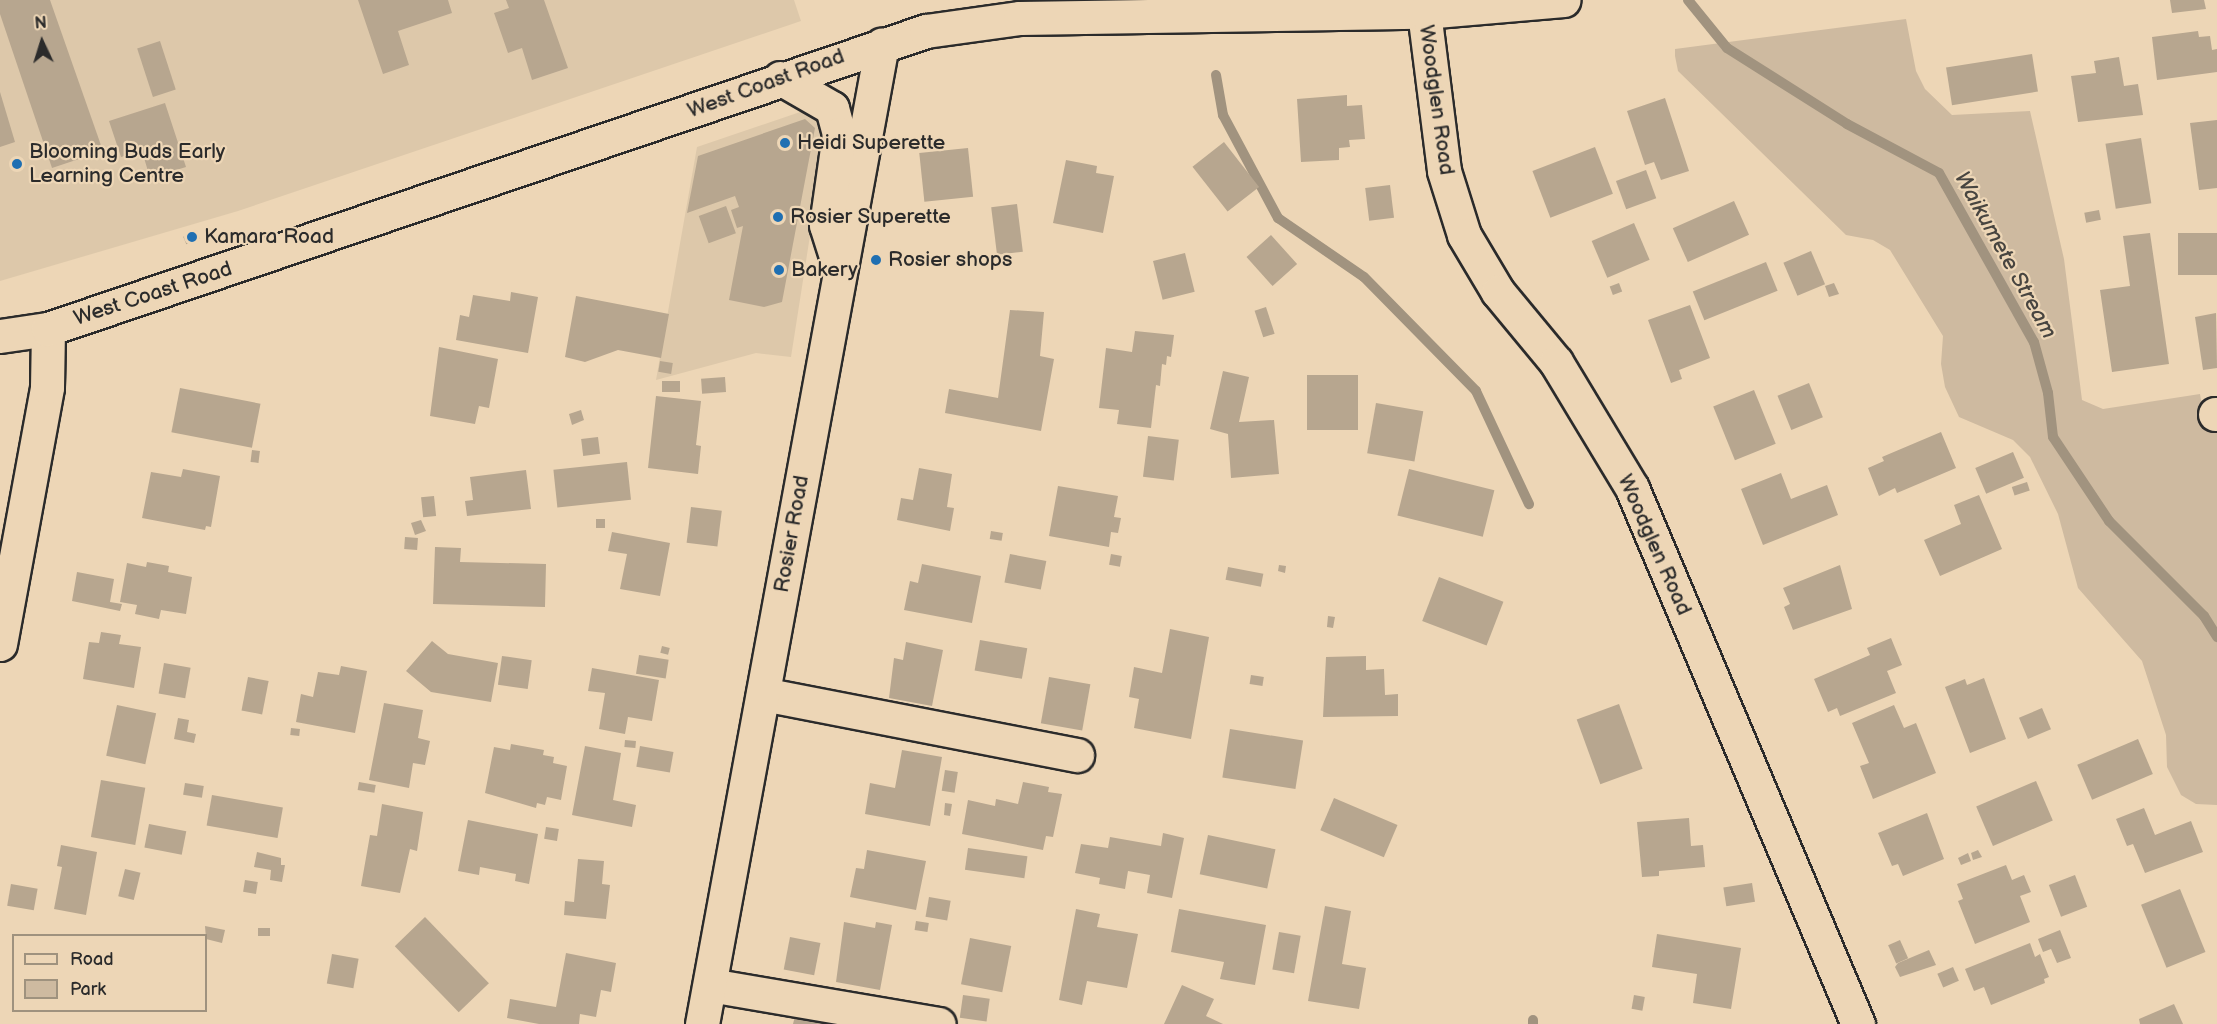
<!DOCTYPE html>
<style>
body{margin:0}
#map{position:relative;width:2217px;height:1024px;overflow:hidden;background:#edd6b6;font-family:"Balsamiq Sans",sans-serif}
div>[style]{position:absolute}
.built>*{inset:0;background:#ddc8aa}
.green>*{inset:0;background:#cebaa0}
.stream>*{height:10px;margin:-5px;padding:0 5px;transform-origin:5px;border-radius:5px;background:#a1937f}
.building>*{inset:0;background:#b7a68f;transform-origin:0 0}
.roads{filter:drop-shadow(2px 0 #2b2b2b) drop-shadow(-2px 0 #2b2b2b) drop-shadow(0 2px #2b2b2b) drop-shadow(0 -2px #2b2b2b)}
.minor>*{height:33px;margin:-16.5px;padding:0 16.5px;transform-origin:16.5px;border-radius:16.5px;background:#edd6b6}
.major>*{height:33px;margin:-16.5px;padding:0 16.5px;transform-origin:16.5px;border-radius:16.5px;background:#edd6b6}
.dots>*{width:16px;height:16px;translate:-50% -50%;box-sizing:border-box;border:3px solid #edd6b6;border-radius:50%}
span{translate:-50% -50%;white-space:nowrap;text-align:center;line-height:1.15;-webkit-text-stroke:4.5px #edd6b6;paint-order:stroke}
.street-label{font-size:21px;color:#2b2b2b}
.poi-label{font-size:21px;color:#2b2b2b}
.left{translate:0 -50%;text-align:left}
.water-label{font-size:22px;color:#484540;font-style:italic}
.legend{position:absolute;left:12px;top:934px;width:195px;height:78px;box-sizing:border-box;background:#edd6b6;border:2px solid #9f927e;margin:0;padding:8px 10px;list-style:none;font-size:18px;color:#2b2b2b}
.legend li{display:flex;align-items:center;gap:12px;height:30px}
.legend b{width:30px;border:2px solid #9f927e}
.north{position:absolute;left:12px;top:12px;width:60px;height:60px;-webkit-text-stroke:4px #edd6b6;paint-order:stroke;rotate:356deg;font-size:16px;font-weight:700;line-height:24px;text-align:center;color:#2b2b2b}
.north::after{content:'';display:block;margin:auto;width:21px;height:27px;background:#2b2b2b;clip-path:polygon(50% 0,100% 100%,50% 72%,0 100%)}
</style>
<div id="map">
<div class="built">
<div style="clip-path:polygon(0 0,794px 0,801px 21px,238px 211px,0 281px)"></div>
<div style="clip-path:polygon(806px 110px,827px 127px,791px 357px,756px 353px,656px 380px,697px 147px)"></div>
</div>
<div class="green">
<div style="clip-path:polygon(1906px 19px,1916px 71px,1925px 89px,1952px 115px,2030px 111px,2064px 259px,2082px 400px,2103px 409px,2200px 394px,2206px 430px,2217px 429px,2217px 805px,2196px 804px,2181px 795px,2167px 767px,2166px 735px,2142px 661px,2078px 588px,2058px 514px,2030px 457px,2013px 440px,1959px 417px,1945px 387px,1941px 364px,1943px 336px,1890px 250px,1873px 240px,1846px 235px,1678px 71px,1675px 56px,1675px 49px)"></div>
</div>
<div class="stream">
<div style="left:1688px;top:0;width:62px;rotate:50.9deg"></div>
<div style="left:1727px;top:48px;width:142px;rotate:32.3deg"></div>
<div style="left:1847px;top:124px;width:104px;rotate:28deg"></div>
<div style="left:1939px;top:173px;width:194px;rotate:60.7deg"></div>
<div style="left:2034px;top:342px;width:53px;rotate:74.6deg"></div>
<div style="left:2048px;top:393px;width:44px;rotate:83.5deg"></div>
<div style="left:2053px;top:437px;width:101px;rotate:56.3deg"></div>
<div style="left:2109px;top:521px;width:134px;rotate:45deg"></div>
<div style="left:2204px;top:616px;width:25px;rotate:58deg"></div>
<div style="left:1216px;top:75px;width:41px;rotate:80.1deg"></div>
<div style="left:1223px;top:115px;width:117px;rotate:61.9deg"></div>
<div style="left:1278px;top:218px;width:104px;rotate:34.5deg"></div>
<div style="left:1364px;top:277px;width:160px;rotate:45.5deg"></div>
<div style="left:1476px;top:391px;width:125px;rotate:64.9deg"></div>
<div style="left:1533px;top:1020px;width:4px;rotate:90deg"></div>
</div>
<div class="building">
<div style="clip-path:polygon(0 0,50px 0,103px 151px,52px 168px,0 14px)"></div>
<div style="clip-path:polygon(358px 0,448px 0,452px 13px,398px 31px,409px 65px,383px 74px)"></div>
<div style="clip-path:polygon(506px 0,544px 0,568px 68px,532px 80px,522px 48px,508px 53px,494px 13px,509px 8px)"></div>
<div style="clip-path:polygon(2170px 0,2204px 0,2206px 9px,2172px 13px)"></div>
<div style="clip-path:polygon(2198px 31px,2199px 37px,2210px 36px,2212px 50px,2217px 49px,2217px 72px,2157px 80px,2152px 37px)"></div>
<div style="left:160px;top:41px;width:51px;height:24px;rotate:72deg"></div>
<div style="left:2032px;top:54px;width:38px;height:87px;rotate:81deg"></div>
<div style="clip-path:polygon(2119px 57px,2124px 86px,2138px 84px,2143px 115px,2078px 122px,2071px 76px,2096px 73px,2094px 61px)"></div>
<div style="clip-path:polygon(0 92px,15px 142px,0 147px)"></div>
<div style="clip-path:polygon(1347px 95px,1347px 106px,1362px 105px,1365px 139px,1349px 140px,1350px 147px,1339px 148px,1339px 160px,1301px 162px,1297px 99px)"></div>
<div style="clip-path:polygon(1665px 98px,1689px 171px,1661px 180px,1654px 162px,1645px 165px,1627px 111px)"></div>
<div style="clip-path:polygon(165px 103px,186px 167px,150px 178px,142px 151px,121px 157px,109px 121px)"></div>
<div style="clip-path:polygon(805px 119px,815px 128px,782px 302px,764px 307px,729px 300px,743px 226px,737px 228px,731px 210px,739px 207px,735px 196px,687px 213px,698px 156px)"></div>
<div style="clip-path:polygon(2217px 120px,2217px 188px,2199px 190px,2190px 123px)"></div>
<div style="left:2141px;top:138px;width:66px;height:36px;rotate:81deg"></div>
<div style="left:1224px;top:142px;width:57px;height:40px;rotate:52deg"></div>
<div style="left:1595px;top:147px;width:50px;height:67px;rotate:69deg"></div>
<div style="left:968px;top:148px;width:49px;height:49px;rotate:84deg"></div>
<div style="clip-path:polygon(1066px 160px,1097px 166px,1096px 173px,1114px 176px,1103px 233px,1053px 223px)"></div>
<div style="left:1646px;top:170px;width:30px;height:32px;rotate:70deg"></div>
<div style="left:1390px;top:185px;width:33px;height:25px;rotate:83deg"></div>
<div style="left:1734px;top:201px;width:37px;height:67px;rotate:66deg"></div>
<div style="left:1017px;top:204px;width:48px;height:26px;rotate:83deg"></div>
<div style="left:726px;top:206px;width:29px;height:29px;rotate:70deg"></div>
<div style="left:2099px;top:210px;width:10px;height:15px;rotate:79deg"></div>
<div style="left:1634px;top:223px;width:40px;height:46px;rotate:67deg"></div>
<div style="left:197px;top:231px;width:8px;height:15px;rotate:67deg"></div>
<div style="clip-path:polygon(2150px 233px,2169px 364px,2112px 372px,2100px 290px,2130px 286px,2123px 236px)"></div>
<div style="left:2217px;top:233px;width:42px;height:39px;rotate:90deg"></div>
<div style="left:1271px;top:235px;width:39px;height:33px;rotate:48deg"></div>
<div style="left:1811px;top:251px;width:36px;height:30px;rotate:67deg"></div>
<div style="left:1185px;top:253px;width:40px;height:33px;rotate:76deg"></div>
<div style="left:1766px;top:262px;width:31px;height:79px;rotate:68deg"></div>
<div style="left:1619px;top:283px;width:9px;height:10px;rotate:69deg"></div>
<div style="clip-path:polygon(1834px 283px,1839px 294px,1829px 297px,1825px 286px)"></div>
<div style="clip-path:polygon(511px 292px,538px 297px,528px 353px,456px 340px,460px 315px,469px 317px,473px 295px,510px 301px)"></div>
<div style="clip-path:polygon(576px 296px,669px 314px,661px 358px,618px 350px,585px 362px,565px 357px)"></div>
<div style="clip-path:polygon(1690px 305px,1710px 358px,1679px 370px,1682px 379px,1671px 383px,1648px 320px)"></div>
<div style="left:1266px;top:307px;width:28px;height:12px;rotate:72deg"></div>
<div style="clip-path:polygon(1010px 310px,1044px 312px,1040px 356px,1054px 359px,1041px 431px,945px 413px,949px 389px,998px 398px)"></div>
<div style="clip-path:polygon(2216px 313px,2217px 368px,2203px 370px,2195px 317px)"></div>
<div style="clip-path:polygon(1135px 331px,1174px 335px,1171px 357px,1167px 356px,1166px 365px,1162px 364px,1160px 386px,1156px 385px,1151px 428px,1117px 424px,1119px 410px,1099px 408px,1106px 348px,1132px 352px)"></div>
<div style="clip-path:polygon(439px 347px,498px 359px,489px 408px,479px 406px,475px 424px,430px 416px)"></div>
<div style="left:660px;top:361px;width:13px;height:11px;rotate:9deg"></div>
<div style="clip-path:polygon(1223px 371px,1249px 377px,1239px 422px,1274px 420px,1279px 474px,1231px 478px,1228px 434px,1210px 429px)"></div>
<div style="left:1307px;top:375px;width:51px;height:55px"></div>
<div style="left:725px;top:377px;width:15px;height:24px;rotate:86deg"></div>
<div style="left:662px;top:381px;width:18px;height:11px"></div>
<div style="left:1809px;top:383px;width:37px;height:34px;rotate:68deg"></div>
<div style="left:180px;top:388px;width:82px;height:45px;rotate:11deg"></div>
<div style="left:1754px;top:390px;width:58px;height:44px;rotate:68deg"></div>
<div style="clip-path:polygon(656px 396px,701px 401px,696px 445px,701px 446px,698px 474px,648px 468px)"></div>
<div style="left:1376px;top:403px;width:48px;height:51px;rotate:10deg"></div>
<div style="clip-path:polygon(581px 410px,584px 420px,572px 425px,569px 414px)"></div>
<div style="clip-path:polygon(1941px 432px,1956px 468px,1897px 493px,1895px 488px,1879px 496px,1868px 468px,1884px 461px,1882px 457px)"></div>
<div style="left:1148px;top:436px;width:31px;height:41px;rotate:7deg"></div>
<div style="left:598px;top:437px;width:17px;height:17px;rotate:83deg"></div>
<div style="left:252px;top:450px;width:8px;height:12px;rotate:7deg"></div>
<div style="left:2013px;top:452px;width:28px;height:41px;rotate:67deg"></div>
<div style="left:627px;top:462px;width:38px;height:74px;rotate:84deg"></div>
<div style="clip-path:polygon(919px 468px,952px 474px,947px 507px,954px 508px,950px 531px,897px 520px,901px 498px,913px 500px)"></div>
<div style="clip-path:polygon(183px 469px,220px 476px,211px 527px,206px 526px,205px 530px,142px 518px,151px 472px,181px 477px)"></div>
<div style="left:1409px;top:469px;width:88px;height:48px;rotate:14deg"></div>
<div style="clip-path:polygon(526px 470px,531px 509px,467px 516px,465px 501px,473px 500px,470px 477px)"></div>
<div style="clip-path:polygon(1781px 473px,1791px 499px,1827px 485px,1838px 515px,1763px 545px,1741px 489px)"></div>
<div style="left:2027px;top:482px;width:9px;height:16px;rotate:72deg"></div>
<div style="clip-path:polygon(1058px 486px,1118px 496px,1114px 517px,1121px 518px,1118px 533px,1111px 532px,1109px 547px,1049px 536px)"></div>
<div style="clip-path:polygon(1979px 495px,2002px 549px,1940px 576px,1924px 540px,1961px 524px,1954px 505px)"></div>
<div style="left:434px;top:496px;width:20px;height:13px;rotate:84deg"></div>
<div style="left:691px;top:507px;width:31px;height:36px;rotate:7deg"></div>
<div style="left:596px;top:519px;width:9px;height:9px"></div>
<div style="clip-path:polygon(421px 520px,426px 531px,415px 535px,411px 523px)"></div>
<div style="left:991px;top:531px;width:12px;height:8px;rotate:9deg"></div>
<div style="clip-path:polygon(612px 532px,670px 543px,660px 596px,620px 589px,627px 554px,608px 551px)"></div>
<div style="left:405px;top:537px;width:13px;height:12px;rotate:4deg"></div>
<div style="clip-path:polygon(435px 547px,461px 548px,460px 562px,546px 564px,545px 607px,433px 604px)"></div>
<div style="left:1010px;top:554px;width:37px;height:29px;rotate:11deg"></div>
<div style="left:1111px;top:554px;width:11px;height:11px;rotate:10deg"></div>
<div style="clip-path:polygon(147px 562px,169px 566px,168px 572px,192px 577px,186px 614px,161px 610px,159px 619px,135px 614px,137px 605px,120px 602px,127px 563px,146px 567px)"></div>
<div style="clip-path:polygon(922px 564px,981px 576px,972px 623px,904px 610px,910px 581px,918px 583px)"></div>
<div style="clip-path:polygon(1279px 565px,1286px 566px,1285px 573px,1278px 571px)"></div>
<div style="clip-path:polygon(1840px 565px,1852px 609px,1793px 630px,1784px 607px,1790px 604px,1783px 588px)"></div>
<div style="left:1228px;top:567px;width:36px;height:13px;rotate:11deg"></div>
<div style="clip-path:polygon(77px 572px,114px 579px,110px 602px,122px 604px,120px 611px,72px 601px)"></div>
<div style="left:1439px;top:577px;width:69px;height:47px;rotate:21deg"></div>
<div style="clip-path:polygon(1328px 616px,1335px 617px,1333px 628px,1327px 627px)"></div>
<div style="clip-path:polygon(1170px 629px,1209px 637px,1191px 739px,1134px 728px,1139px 699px,1129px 697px,1134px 667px,1162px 673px)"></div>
<div style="clip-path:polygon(101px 632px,121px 635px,119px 644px,141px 647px,134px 688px,83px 679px,89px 642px,99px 643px)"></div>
<div style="clip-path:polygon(1891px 638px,1902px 665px,1887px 671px,1896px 693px,1840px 716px,1837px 708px,1828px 712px,1814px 679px,1870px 655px,1867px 648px)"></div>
<div style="left:980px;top:640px;width:48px;height:31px;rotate:10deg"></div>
<div style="clip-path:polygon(432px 641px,448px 654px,498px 663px,491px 702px,431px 692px,406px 671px)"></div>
<div style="clip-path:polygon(906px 642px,943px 650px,932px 706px,889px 698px,894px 658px,903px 660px)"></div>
<div style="left:662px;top:646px;width:8px;height:7px;rotate:14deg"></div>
<div style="left:639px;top:655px;width:30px;height:19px;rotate:9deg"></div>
<div style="left:502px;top:656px;width:30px;height:29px;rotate:8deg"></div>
<div style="clip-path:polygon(1366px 656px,1366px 670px,1384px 669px,1385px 695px,1398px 694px,1398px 716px,1323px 717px,1326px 657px)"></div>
<div style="left:164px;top:663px;width:27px;height:31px;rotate:10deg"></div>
<div style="clip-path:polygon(341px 666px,367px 671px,355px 733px,296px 722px,301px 694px,313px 697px,318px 672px,339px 675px)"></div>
<div style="clip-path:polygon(592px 668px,659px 680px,652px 721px,628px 717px,625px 734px,599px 729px,605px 693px,588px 691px)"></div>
<div style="left:1251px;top:675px;width:13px;height:9px;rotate:9deg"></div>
<div style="left:248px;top:677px;width:21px;height:34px;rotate:11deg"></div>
<div style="left:1049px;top:677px;width:42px;height:47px;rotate:10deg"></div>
<div style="clip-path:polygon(1984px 678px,2006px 739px,1970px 753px,1945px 687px,1965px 679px,1967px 685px)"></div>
<div style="clip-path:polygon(384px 703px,423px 710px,418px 738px,430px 741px,425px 765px,413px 763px,409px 788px,369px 780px)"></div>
<div style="left:1619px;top:704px;width:69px;height:45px;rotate:70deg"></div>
<div style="left:117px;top:705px;width:40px;height:52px;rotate:12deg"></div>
<div style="clip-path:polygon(1894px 705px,1904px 728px,1916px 723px,1936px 773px,1873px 799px,1860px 766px,1869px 763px,1852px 723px)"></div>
<div style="left:2042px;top:708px;width:23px;height:25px;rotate:67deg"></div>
<div style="clip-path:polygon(178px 718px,189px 720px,187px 732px,196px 734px,194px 743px,174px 739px)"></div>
<div style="left:291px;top:728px;width:9px;height:7px;rotate:6deg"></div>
<div style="left:1230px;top:729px;width:74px;height:49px;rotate:9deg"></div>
<div style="left:2138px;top:739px;width:38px;height:66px;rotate:67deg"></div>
<div style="left:625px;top:740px;width:11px;height:7px;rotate:5deg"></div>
<div style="clip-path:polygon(511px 744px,544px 750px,543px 755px,554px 757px,553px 763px,567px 766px,561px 800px,547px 797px,545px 805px,537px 803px,536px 808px,485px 793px,494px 747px,510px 750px)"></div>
<div style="clip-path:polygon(585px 746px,621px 753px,613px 800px,636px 805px,632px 827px,572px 815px)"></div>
<div style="left:640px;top:746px;width:34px;height:21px;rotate:10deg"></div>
<div style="clip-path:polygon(902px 750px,942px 757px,930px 826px,865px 814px,870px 783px,895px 788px)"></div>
<div style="left:945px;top:770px;width:13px;height:21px;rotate:9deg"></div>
<div style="left:101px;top:780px;width:45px;height:58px;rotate:10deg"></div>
<div style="left:2036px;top:781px;width:43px;height:65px;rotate:67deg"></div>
<div style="left:359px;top:782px;width:17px;height:8px;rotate:10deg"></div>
<div style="clip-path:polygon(1023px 782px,1049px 787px,1048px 792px,1062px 794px,1053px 837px,1046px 836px,1043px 850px,962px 834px,968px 800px,995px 806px,996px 799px,1018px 804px)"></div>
<div style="left:185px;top:783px;width:19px;height:12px;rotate:9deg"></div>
<div style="left:212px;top:795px;width:72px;height:31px;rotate:10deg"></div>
<div style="left:1334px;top:798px;width:69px;height:35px;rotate:23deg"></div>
<div style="clip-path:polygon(945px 803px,952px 804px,950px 816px,944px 815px)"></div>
<div style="clip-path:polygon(382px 804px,423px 812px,417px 851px,410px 849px,400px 893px,361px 886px,370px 835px,377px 836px)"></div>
<div style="clip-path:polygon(2144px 808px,2155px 835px,2191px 821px,2203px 852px,2145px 873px,2133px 844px,2127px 846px,2116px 819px)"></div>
<div style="clip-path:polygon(1927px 813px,1944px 859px,1903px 876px,1898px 864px,1892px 866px,1878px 833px)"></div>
<div style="clip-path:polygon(1689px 818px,1691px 846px,1703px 845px,1705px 867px,1659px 871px,1659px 876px,1642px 877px,1637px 822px)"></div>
<div style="clip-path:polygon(468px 820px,538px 834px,529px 884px,515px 881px,516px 874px,480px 867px,479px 875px,458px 871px)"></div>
<div style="left:149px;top:824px;width:38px;height:24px;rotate:11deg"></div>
<div style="left:546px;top:827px;width:13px;height:12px;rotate:9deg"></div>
<div style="clip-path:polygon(1163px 833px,1184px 838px,1172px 898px,1147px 893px,1150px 875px,1128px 871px,1125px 889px,1099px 884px,1100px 878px,1075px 873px,1081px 844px,1108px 848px,1110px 837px,1161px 846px)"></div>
<div style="left:1208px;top:835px;width:69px;height:40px;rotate:12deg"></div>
<div style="clip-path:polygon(61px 845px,97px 852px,86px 915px,54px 909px,62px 867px,57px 866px)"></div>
<div style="left:968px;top:848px;width:60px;height:22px;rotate:8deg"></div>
<div style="clip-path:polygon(867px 850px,926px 861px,916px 910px,850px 897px,856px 868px,864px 869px)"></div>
<div style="clip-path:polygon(1978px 850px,1982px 857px,1973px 860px,1971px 853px)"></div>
<div style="clip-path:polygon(257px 852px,281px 858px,281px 865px,285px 865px,282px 882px,270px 880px,271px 870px,254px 867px)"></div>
<div style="clip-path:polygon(1968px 853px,1971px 861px,1961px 865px,1958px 858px)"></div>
<div style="clip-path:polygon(578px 859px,604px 861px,602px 884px,610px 885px,606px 919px,564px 915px,565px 901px,574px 902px)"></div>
<div style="clip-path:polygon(2006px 865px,2012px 880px,2024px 875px,2031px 892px,2020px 896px,2030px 922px,1975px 944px,1958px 901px,1963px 899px,1957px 884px)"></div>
<div style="left:125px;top:869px;width:16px;height:28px;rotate:14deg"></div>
<div style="left:2075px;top:875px;width:34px;height:28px;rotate:69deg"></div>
<div style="left:245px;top:880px;width:13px;height:12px;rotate:9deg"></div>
<div style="left:1752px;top:883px;width:19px;height:29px;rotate:81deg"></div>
<div style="left:11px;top:884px;width:27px;height:22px;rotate:10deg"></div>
<div style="left:2180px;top:889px;width:68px;height:42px;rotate:68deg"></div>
<div style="left:929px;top:897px;width:22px;height:20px;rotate:10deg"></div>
<div style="clip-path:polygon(1325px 906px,1351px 911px,1342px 964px,1366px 968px,1359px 1009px,1308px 1001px)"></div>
<div style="clip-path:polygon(1076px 909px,1100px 914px,1097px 927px,1138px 934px,1127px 988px,1087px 981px,1082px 1005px,1059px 1000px)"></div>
<div style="clip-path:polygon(1179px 909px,1266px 925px,1255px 985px,1220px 979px,1224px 962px,1171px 952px)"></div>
<div style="left:425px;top:917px;width:92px;height:42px;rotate:46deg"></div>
<div style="left:916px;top:921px;width:13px;height:9px;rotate:9deg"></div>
<div style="clip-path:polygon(844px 922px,875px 928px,876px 922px,892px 925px,880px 990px,836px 982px)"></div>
<div style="clip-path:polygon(205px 926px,225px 930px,222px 943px,206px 939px)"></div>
<div style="left:258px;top:928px;width:12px;height:8px"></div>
<div style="clip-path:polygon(2060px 930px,2071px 958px,2057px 963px,2051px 949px,2043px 952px,2038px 939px)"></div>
<div style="left:1279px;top:932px;width:22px;height:38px;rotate:10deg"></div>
<div style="clip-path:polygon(1657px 934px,1741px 948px,1731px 1009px,1693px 1003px,1697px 974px,1652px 967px)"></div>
<div style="left:790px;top:937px;width:31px;height:33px;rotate:11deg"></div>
<div style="left:970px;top:938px;width:42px;height:47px;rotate:11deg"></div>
<div style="left:1900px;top:940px;width:20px;height:13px;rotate:66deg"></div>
<div style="clip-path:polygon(2030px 943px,2035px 957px,2040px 954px,2049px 977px,2044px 979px,2045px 983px,1991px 1005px,1984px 987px,1974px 991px,1965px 969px)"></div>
<div style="clip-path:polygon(1929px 950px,1936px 965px,1900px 977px,1895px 967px,1898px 963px)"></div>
<div style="clip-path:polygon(566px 953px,616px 963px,611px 992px,601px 990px,596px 1017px,580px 1014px,579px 1024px,539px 1024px,507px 1018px,510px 999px,556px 1007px)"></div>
<div style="left:332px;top:954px;width:27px;height:30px;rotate:10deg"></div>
<div style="left:1953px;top:967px;width:15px;height:17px;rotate:67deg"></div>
<div style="clip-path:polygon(1182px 985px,1214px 999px,1206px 1016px,1223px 1024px,1164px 1024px)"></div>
<div style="left:963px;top:995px;width:27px;height:23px;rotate:8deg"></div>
<div style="left:1634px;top:995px;width:11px;height:14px;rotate:10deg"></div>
<div style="clip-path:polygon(2174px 1004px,2183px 1024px,2140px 1024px,2139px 1019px)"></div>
<div style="clip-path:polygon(796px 1012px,828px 1018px,826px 1024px,793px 1024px)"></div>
</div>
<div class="roads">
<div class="minor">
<div style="left:1424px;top:12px;width:160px;rotate:82.8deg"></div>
<div style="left:1444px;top:171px;width:67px;rotate:72.6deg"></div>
<div style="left:1464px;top:235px;width:66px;rotate:59.2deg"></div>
<div style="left:1498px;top:292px;width:91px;rotate:50.4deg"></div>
<div style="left:1556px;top:362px;width:147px;rotate:58.9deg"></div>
<div style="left:1632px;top:488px;width:582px;rotate:67.14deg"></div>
<div style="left:2215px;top:414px;width:2px"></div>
<div style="left:0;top:644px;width:261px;rotate:-79.6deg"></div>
<div style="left:47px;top:387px;width:58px;rotate:-89deg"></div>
<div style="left:763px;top:694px;width:320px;rotate:11deg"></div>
<div style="left:710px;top:985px;width:232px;rotate:9.7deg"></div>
<div style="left:702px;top:1024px;width:996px;rotate:-79.59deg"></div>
</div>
<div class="major">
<div style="left:780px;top:78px;width:60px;rotate:30deg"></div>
<div style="left:832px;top:108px;width:27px;rotate:75deg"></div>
<div style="left:839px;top:134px;width:92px;rotate:98.1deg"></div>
<div style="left:826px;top:225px;width:43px;rotate:72.4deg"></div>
<div style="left:0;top:336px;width:49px;rotate:-8.3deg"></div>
<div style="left:48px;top:329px;width:927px;rotate:-18.75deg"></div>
<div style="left:926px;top:31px;width:95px;rotate:-7.9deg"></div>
<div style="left:1020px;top:18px;width:404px;rotate:-0.9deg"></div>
<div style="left:1424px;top:12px;width:140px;rotate:-4.9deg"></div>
</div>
</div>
<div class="dots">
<div style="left:785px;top:143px;background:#1f6fb2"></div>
<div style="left:17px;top:164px;background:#1f6fb2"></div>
<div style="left:778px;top:217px;background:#1f6fb2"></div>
<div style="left:192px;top:237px;background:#1f6fb2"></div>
<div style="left:876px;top:260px;background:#1f6fb2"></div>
<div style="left:779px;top:270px;background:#1f6fb2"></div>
</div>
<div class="street-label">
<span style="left:766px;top:84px;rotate:-20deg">West Coast Road</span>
<span style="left:1436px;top:100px;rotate:82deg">Woodglen Road</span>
<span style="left:153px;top:294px;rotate:-18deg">West Coast Road</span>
<span style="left:792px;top:534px;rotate:-80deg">Rosier Road</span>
<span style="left:1654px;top:545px;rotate:66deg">Woodglen Road</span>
</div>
<div class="poi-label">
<span class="left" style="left:797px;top:143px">Heidi Superette</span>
<span class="left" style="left:29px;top:164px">Blooming Buds Early<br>Learning Centre</span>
<span class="left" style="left:790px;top:217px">Rosier Superette</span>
<span class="left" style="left:204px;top:237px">Kamara Road</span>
<span class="left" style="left:888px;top:260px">Rosier shops</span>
<span class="left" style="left:791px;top:270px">Bakery</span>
</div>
<div class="water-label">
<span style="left:2005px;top:255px;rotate:61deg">Waikumete Stream</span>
</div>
<ul class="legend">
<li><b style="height:8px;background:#edd6b6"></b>Road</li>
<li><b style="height:16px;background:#cebaa0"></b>Park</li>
</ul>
<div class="north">N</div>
</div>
